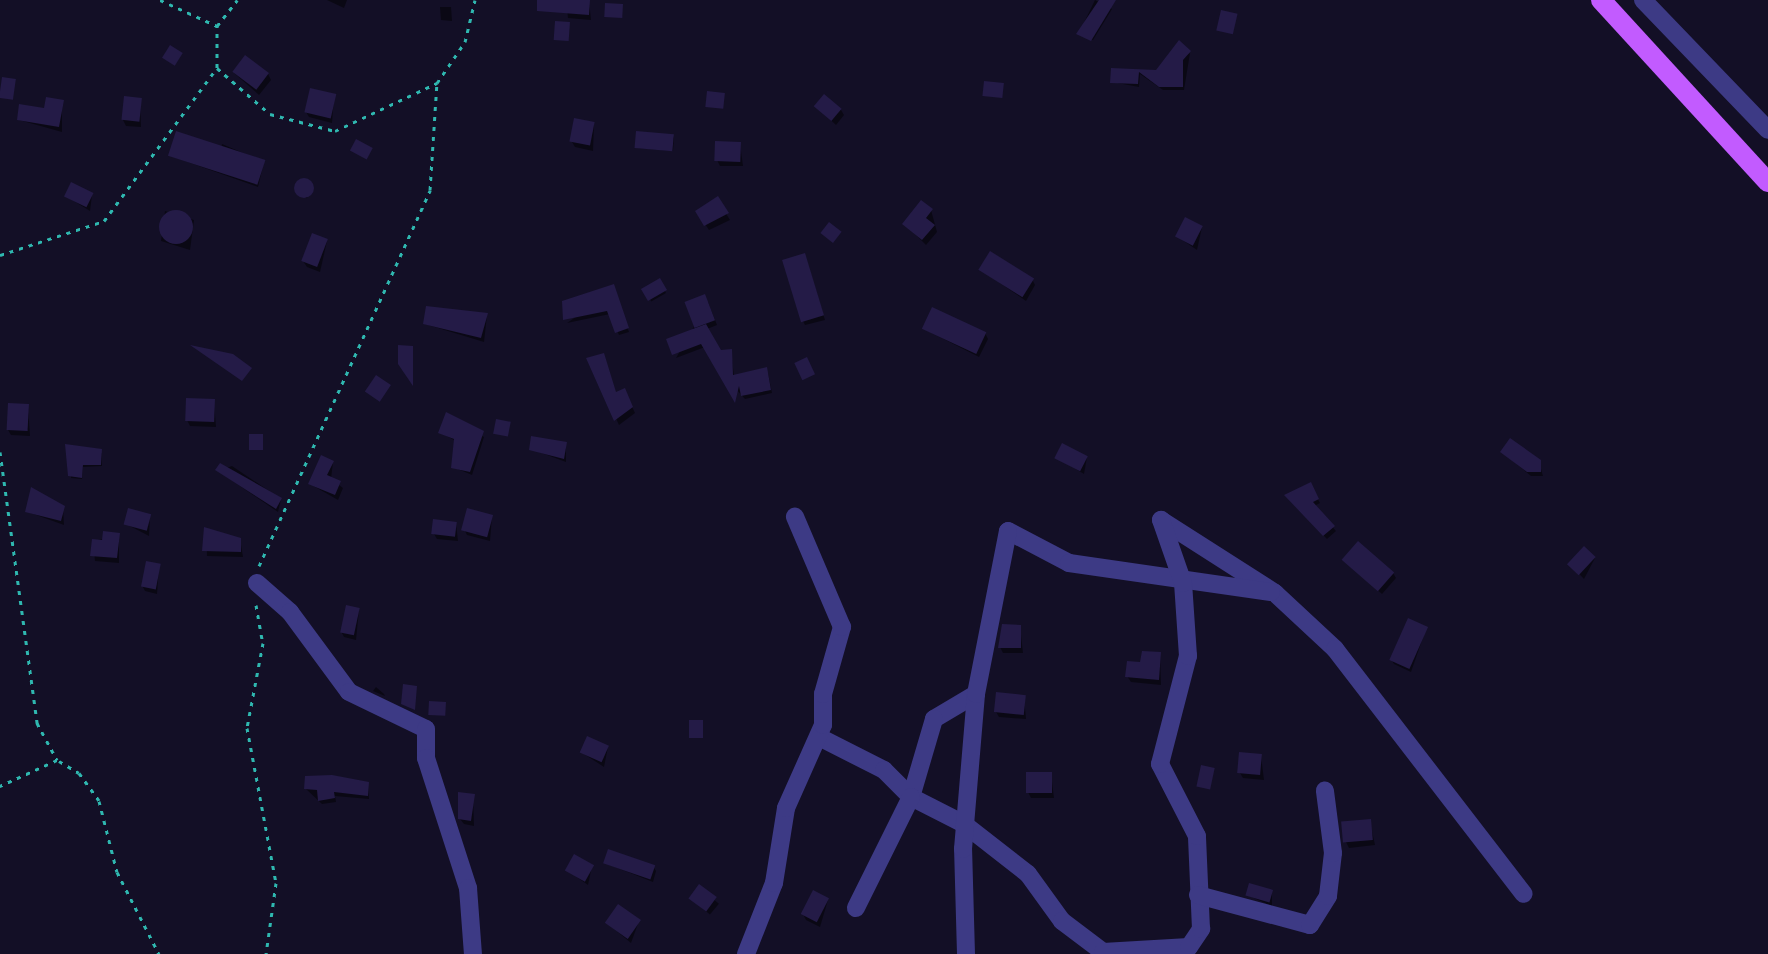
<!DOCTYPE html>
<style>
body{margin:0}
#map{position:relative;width:1768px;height:954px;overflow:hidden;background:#130f26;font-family:"IBM Plex Sans",sans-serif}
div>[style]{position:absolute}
.shadow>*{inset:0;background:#0007;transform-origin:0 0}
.building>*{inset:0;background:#241b47;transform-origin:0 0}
.round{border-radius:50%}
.path>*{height:3px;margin-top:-1.5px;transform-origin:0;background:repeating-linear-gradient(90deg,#2fb8b0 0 4px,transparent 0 10px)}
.minor>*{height:18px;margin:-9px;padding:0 9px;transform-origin:9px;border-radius:9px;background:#3d3a85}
.primary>*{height:20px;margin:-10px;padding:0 10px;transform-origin:10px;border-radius:10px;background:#c25bff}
span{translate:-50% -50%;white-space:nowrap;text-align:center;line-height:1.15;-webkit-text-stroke:7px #130f26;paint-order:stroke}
</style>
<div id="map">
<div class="shadow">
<div style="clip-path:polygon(327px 0,347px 0,344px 8px)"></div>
<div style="clip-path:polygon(566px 0,589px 1px,591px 20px,568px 18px)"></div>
<div style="clip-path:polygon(1095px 0,1112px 9px,1093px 40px,1079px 33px)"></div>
<div style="clip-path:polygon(440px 7px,451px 7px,452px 21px,441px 20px)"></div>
<div style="clip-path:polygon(1190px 53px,1184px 90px,1163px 90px,1140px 74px,1139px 87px,1112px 82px,1113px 70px,1157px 72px)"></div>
<div style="clip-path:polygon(234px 73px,268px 74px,271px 80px,259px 95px)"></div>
<div style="clip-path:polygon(334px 96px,332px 123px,309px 117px,306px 112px)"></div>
<div style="clip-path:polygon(140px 100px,141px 127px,126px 126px,123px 120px)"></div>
<div style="clip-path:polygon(62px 102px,62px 132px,19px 120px,46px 110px)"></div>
<div style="clip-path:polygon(817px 107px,841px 110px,844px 115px,836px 125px)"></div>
<div style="clip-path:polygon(594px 124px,593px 151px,575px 147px,572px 142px)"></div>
<div style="clip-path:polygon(674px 138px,673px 151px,637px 148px,673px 136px)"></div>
<div style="clip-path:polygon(222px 144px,264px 162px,258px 187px,168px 155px,221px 152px)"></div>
<div style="clip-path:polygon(740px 144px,743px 166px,720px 166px,717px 160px)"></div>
<div style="left:302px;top:181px;width:14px;height:11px;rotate:36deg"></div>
<div style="clip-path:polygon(92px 195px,90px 211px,66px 196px)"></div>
<div style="clip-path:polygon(717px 199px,730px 220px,709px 230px,697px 212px)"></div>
<div style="clip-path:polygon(931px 210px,937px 232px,926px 245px,905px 224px)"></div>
<div style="clip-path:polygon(165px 211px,194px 220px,190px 250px,161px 241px)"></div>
<div style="clip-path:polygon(1202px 227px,1197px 250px,1178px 237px)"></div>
<div style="clip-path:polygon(327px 241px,320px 272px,307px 267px,303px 261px)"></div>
<div style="clip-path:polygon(807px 261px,825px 320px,805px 325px,802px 319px)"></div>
<div style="clip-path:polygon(980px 269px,1033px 281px,1035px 285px,1026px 301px)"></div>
<div style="left:659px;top:281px;width:14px;height:17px;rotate:60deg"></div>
<div style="clip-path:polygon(615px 290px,629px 332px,619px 335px,610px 314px,567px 323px)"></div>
<div style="clip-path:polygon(708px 302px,717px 325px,707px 329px,720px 352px,731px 351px,734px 376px,768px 373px,772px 393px,745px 399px,735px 388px,736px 400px,705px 347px,676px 358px)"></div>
<div style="clip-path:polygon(487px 315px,484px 342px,425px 324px)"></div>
<div style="clip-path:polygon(924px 329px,985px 333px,988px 339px,979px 357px)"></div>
<div style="clip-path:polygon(589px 360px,616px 394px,627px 396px,635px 413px,619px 425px)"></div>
<div style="clip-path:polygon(214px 401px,216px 427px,190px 426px,187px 420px)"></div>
<div style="clip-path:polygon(28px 406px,30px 436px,11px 435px,8px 430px)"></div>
<div style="clip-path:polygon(447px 414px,484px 437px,472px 475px,453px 467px,456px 441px,441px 433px)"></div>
<div style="clip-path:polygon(566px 444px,566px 462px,531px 449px)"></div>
<div style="clip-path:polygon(1502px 452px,1539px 462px,1543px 476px,1531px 476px)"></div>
<div style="clip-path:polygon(102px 453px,102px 466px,83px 467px,82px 479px,71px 478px,72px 458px)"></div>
<div style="clip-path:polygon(1087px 457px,1084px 474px,1058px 458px)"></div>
<div style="clip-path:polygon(333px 462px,331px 479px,343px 488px,338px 500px,310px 484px)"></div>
<div style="clip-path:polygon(232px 466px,281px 499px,278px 512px,218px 471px)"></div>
<div style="clip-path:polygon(1310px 485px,1320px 503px,1314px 506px,1336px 531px,1327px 539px,1289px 500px)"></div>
<div style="clip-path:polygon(63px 507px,64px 525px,28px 512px)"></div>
<div style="clip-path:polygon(150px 516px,149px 536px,126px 524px)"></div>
<div style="clip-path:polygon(492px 516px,490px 541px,467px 535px,464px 529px)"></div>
<div style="clip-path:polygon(456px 524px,458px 541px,437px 539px,434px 534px)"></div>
<div style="clip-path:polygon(206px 529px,240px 539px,243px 557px,207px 556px)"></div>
<div style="clip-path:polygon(119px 536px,119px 563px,95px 561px,93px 541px)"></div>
<div style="clip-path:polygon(1595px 558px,1584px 579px,1570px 564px)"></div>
<div style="clip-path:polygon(1344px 560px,1393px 573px,1396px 578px,1382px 594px)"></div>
<div style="clip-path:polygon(159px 566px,157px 594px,145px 591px,142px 585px)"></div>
<div style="clip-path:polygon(359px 610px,356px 640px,344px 637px,341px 631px)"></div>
<div style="clip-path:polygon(1020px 627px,1023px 653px,1003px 653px,1000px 647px)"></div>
<div style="clip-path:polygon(1426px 629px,1411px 672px,1394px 664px,1391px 659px)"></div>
<div style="clip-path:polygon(1160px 654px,1161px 685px,1131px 682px,1127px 676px)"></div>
<div style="clip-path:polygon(376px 687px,384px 694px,385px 696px,373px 691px)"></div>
<div style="clip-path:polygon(1024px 697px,1026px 719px,999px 717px,996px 712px)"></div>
<div style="clip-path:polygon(608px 747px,604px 767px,581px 752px)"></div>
<div style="clip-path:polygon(1261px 756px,1264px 780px,1243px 778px,1240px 773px)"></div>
<div style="clip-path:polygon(1051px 774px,1054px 798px,1031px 798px,1028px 792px)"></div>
<div style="clip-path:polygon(368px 784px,369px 799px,335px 796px,336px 802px,322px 804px,306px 789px)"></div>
<div style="clip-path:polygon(473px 796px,474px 826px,464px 824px,460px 819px)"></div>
<div style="clip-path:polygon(1370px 822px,1375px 845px,1349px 848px,1346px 842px)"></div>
<div style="clip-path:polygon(605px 863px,653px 866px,656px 871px,653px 882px)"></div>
<div style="clip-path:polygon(592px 866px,588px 885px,567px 870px)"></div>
<div style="left:699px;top:887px;width:26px;height:14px;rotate:40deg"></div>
<div style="clip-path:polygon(1272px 891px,1272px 906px,1247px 895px)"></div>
<div style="clip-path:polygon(828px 900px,820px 927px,806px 920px,803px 914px)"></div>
<div style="clip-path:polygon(639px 921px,631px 943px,607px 923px)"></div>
</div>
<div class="building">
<div style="clip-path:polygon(537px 0,590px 0,589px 15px,537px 11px)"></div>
<div style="clip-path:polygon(1099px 0,1116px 0,1091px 41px,1076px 34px)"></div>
<div style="left:605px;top:3px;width:18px;height:14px;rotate:3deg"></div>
<div style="left:1221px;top:10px;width:17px;height:21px;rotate:13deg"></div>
<div style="left:555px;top:21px;width:15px;height:19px;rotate:4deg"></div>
<div style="clip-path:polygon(1179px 40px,1191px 51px,1183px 60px,1183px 87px,1159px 87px,1139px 72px,1138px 84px,1110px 83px,1111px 68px,1156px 70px)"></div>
<div style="left:170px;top:45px;width:15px;height:15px;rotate:32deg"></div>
<div style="left:245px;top:55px;width:30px;height:21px;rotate:37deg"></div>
<div style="left:2px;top:77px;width:14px;height:21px;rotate:8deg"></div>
<div style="left:984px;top:81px;width:20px;height:15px;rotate:6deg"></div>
<div style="left:310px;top:88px;width:27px;height:25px;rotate:13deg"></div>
<div style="left:707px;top:91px;width:18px;height:16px;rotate:6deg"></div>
<div style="left:824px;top:94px;width:23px;height:16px;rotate:40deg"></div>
<div style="left:124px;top:96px;width:18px;height:24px;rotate:6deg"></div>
<div style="clip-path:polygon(46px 97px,64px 100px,59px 127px,17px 120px,19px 104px,44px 108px)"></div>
<div style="left:574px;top:118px;width:21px;height:24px;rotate:11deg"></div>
<div style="left:176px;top:131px;width:94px;height:26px;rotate:18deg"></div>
<div style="left:636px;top:131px;width:38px;height:17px;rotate:5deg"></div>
<div style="left:356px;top:139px;width:19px;height:13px;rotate:28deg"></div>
<div style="left:715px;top:141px;width:26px;height:20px;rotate:2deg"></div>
<div class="round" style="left:294px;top:178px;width:20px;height:20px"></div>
<div style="left:71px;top:182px;width:25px;height:16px;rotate:26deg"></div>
<div style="clip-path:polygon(718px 196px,729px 213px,704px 226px,695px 211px)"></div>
<div style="clip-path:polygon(921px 200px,933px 209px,926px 218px,935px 225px,922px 240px,902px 224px)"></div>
<div class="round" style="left:159px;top:210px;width:34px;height:34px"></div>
<div style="left:1185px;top:217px;width:20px;height:22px;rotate:27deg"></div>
<div style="left:829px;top:222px;width:16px;height:14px;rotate:38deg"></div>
<div style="left:312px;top:233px;width:17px;height:30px;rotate:21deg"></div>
<div style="left:990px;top:251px;width:52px;height:22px;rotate:32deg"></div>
<div style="left:805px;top:253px;width:65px;height:24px;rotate:73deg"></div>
<div style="left:660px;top:278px;width:14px;height:22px;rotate:60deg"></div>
<div style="clip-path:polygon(614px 284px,629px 328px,615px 333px,607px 311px,563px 320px,562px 301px)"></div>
<div style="left:705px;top:294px;width:28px;height:22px;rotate:69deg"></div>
<div style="clip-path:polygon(426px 306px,488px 313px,481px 338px,423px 324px)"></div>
<div style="left:932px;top:307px;width:60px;height:24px;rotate:25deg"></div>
<div style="clip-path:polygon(706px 324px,721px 350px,732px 349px,733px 375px,767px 367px,771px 390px,741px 396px,739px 386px,735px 403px,701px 344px,672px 355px,666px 339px)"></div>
<div style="clip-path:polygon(190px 345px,233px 354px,252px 368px,242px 381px)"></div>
<div style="clip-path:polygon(398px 345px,413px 346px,413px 386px,398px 364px)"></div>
<div style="clip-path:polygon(604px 353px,616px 392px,625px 388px,633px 407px,614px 421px,586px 358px)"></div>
<div style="left:807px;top:357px;width:19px;height:14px;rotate:65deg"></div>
<div style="left:376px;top:375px;width:18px;height:20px;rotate:34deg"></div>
<div style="left:186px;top:398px;width:29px;height:23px;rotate:2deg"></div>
<div style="left:8px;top:403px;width:21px;height:27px;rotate:3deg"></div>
<div style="clip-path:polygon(446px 412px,484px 431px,470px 472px,451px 468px,454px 439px,438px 433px)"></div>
<div style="left:496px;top:419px;width:15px;height:15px;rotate:11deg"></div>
<div style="left:249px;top:434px;width:14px;height:16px"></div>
<div style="clip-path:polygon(531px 436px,567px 442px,564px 459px,529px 450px)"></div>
<div style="clip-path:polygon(1510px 438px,1541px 460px,1541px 472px,1527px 472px,1500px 452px)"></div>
<div style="left:1062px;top:443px;width:29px;height:17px;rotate:27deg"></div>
<div style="clip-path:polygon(65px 444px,102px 449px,101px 465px,83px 465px,82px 478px,68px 476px)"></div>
<div style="clip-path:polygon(321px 455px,334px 461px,327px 475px,341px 481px,335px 495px,308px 484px)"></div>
<div style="clip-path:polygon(220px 463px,282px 498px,276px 509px,215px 470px)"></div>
<div style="clip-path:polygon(1311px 482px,1319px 499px,1313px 502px,1335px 526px,1323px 536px,1284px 495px)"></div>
<div style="clip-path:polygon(31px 487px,65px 506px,61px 521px,25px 512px)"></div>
<div style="left:128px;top:508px;width:24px;height:17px;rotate:15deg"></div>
<div style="left:467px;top:508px;width:27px;height:23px;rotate:15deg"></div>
<div style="left:433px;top:519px;width:24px;height:15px;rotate:7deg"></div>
<div style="clip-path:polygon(204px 527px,241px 538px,241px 552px,202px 551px)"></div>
<div style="clip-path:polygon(103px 531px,120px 533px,117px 558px,90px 556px,92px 539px,102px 540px)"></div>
<div style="left:1358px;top:541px;width:48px;height:25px;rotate:41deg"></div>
<div style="left:1584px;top:546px;width:16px;height:25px;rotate:43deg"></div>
<div style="left:146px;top:561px;width:15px;height:26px;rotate:11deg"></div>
<div style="left:346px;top:605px;width:14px;height:28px;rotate:12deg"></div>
<div style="left:1408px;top:618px;width:22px;height:46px;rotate:24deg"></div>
<div style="clip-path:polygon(1002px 624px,1021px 625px,1021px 648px,998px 648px)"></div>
<div style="clip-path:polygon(1142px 651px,1161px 652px,1159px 680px,1125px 677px,1127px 661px,1140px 662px)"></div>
<div style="clip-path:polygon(403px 684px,417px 686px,415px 710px,401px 704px)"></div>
<div style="left:996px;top:692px;width:30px;height:20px;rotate:6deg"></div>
<div style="left:429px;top:701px;width:17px;height:14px;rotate:3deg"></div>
<div style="left:689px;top:720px;width:14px;height:18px"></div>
<div style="left:587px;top:736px;width:24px;height:18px;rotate:24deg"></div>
<div style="left:1239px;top:752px;width:23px;height:21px;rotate:5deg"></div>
<div style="left:1201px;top:765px;width:14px;height:22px;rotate:12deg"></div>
<div style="left:1026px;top:772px;width:26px;height:21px"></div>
<div style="clip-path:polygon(332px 775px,369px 782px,368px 796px,334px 792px,335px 798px,318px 801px,317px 790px,304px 789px,305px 776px)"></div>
<div style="clip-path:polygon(458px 792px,475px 794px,471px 821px,458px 819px)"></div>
<div style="left:1371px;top:819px;width:21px;height:30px;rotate:85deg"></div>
<div style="left:608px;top:849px;width:50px;height:15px;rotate:19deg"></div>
<div style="left:574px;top:854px;width:23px;height:19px;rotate:29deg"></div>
<div style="left:1249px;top:883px;width:25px;height:13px;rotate:16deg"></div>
<div style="left:699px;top:884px;width:22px;height:18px;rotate:36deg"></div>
<div style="left:813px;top:890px;width:18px;height:27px;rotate:27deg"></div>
<div style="left:618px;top:904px;width:28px;height:23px;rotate:35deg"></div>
</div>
<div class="path">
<div style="left:160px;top:0;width:63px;rotate:24.5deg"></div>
<div style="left:217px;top:68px;width:70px;rotate:41deg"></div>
<div style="left:270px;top:114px;width:67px;rotate:14.7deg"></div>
<div style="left:335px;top:131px;width:113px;rotate:-25.2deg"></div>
<div style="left:437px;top:83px;width:50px;rotate:-55.7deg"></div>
<div style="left:465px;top:42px;width:43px;rotate:-76.6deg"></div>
<div style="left:0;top:255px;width:109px;rotate:-18.1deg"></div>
<div style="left:104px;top:221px;width:190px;rotate:-53.6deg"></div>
<div style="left:217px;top:68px;width:42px;rotate:-90deg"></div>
<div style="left:217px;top:26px;width:33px;rotate:-52deg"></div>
<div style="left:0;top:452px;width:274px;rotate:82.2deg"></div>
<div style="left:37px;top:723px;width:42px;rotate:61.6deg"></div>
<div style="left:57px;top:760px;width:63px;rotate:155.5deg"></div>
<div style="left:259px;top:566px;width:413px;rotate:-65.5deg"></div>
<div style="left:430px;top:190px;width:107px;rotate:-86.3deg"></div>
<div style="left:256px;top:605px;width:39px;rotate:80deg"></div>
<div style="left:263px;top:643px;width:86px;rotate:100.7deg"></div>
<div style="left:247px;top:728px;width:158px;rotate:79.4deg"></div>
<div style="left:276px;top:883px;width:72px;rotate:98deg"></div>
<div style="left:59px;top:761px;width:23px;rotate:31deg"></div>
<div style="left:79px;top:773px;width:34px;rotate:54deg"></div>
<div style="left:99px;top:801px;width:73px;rotate:75.8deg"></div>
<div style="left:117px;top:872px;width:92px;rotate:62.9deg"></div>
</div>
<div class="minor">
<div style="left:1643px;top:0;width:180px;rotate:46.1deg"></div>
<div style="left:1161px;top:520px;width:135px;rotate:32.6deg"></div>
<div style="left:1275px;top:593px;width:82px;rotate:43deg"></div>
<div style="left:1335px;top:649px;width:309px;rotate:52.4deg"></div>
<div style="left:1008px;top:531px;width:69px;rotate:27.7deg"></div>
<div style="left:1069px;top:563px;width:204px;rotate:8.2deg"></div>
<div style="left:257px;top:583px;width:44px;rotate:41.3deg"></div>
<div style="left:290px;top:612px;width:99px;rotate:53.6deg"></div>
<div style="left:349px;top:692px;width:85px;rotate:25.7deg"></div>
<div style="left:426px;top:729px;width:29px;rotate:90deg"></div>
<div style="left:426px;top:758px;width:137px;rotate:72.1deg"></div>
<div style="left:468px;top:888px;width:66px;rotate:85.7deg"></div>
<div style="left:976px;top:694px;width:49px;rotate:149.2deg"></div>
<div style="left:934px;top:719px;width:81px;rotate:106.4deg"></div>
<div style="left:911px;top:797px;width:59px;rotate:27deg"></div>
<div style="left:964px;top:824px;width:81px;rotate:38deg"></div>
<div style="left:1028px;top:874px;width:58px;rotate:54.1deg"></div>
<div style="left:1062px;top:921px;width:51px;rotate:37.1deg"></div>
<div style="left:1103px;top:952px;width:86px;rotate:-3.3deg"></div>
<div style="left:1189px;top:947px;width:22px;rotate:-56deg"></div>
<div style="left:1201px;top:929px;width:93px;rotate:-92.5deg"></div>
<div style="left:1197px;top:836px;width:81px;rotate:-117.2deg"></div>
<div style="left:1160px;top:764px;width:112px;rotate:-75.5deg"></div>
<div style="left:1188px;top:656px;width:73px;rotate:-93.9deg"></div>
<div style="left:1183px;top:583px;width:67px;rotate:-109.2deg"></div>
<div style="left:819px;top:737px;width:73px;rotate:26.9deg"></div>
<div style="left:884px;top:770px;width:38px;rotate:45deg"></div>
<div style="left:911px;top:797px;width:124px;rotate:116.4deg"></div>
<div style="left:1198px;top:895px;width:116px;rotate:15deg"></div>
<div style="left:1310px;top:925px;width:34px;rotate:-58deg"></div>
<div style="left:1328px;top:896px;width:43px;rotate:-83.4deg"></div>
<div style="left:1333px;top:853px;width:63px;rotate:-97.4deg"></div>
<div style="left:746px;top:954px;width:76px;rotate:-68.5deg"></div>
<div style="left:774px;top:883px;width:76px;rotate:-80.9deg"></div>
<div style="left:786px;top:808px;width:91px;rotate:-66deg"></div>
<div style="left:823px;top:725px;width:31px;rotate:-90deg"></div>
<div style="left:823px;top:694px;width:70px;rotate:-74.2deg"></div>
<div style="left:842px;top:627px;width:120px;rotate:-113.1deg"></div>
<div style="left:966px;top:954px;width:105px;rotate:-91.6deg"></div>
<div style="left:963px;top:849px;width:156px;rotate:-85.2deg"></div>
<div style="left:976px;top:694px;width:166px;rotate:-78.9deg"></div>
</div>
<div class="primary">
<div style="left:1601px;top:0;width:247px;rotate:47.5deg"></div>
</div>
</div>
